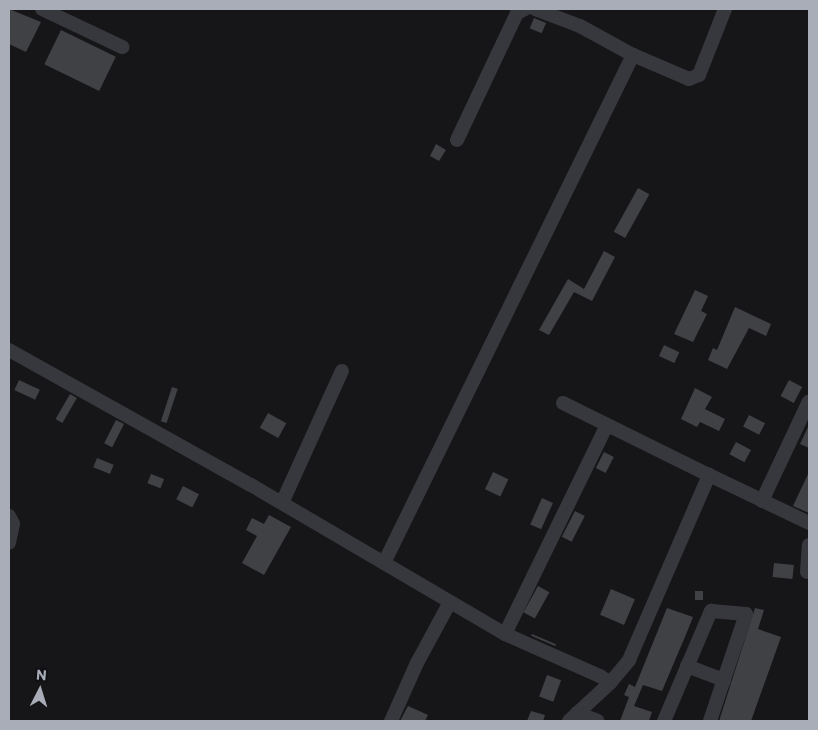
<!DOCTYPE html>
<style>
body{margin:0}
#map{position:relative;width:818px;height:730px;overflow:hidden;background:#161618;font-family:Commissioner,sans-serif}
div>[style]{position:absolute}
.building>*{inset:0;background:#404145;transform-origin:0 0}
.minor>*{height:14px;margin:-7px;padding:0 7px;transform-origin:7px;border-radius:7px;background:#37383d}
span{translate:-50% -50%;white-space:nowrap;text-align:center;line-height:1.15;-webkit-text-stroke:4px #111113;paint-order:stroke}
.frame{position:absolute;inset:0;border:10px solid #a8adb8;pointer-events:none}
.north{position:absolute;left:15px;top:665px;width:50px;height:50px;-webkit-text-stroke:4px #111113;paint-order:stroke;rotate:5deg;font-size:14px;font-weight:700;line-height:20px;text-align:center;color:#a8adb8}
.north::after{content:'';display:block;margin:auto;width:18px;height:22px;background:#a8adb8;clip-path:polygon(50% 0,100% 100%,50% 72%,0 100%)}
</style>
<div id="map">
<div class="building">
<div style="clip-path:polygon(9px 9px,41px 22px,26px 52px,9px 44px)"></div>
<div style="left:534px;top:18px;width:13px;height:11px;rotate:23deg"></div>
<div style="left:61px;top:30px;width:61px;height:38px;rotate:26deg"></div>
<div style="clip-path:polygon(436px 144px,446px 150px,439px 161px,430px 156px)"></div>
<div style="left:638px;top:188px;width:13px;height:50px;rotate:29deg"></div>
<div style="clip-path:polygon(604px 251px,615px 257px,592px 301px,574px 292px,549px 335px,539px 330px,568px 279px,584px 289px)"></div>
<div style="clip-path:polygon(695px 290px,708px 296px,701px 311px,707px 314px,693px 342px,674px 334px)"></div>
<div style="clip-path:polygon(735px 307px,771px 324px,766px 336px,749px 328px,727px 369px,708px 360px,713px 348px,717px 350px)"></div>
<div style="left:664px;top:345px;width:17px;height:12px;rotate:25deg"></div>
<div style="left:19px;top:380px;width:23px;height:11px;rotate:25deg"></div>
<div style="left:789px;top:380px;width:15px;height:18px;rotate:28deg"></div>
<div style="left:172px;top:387px;width:6px;height:36px;rotate:18deg"></div>
<div style="clip-path:polygon(695px 388px,712px 397px,705px 409px,725px 419px,719px 431px,700px 422px,697px 427px,681px 419px)"></div>
<div style="left:70px;top:394px;width:8px;height:29px;rotate:30deg"></div>
<div style="left:268px;top:413px;width:21px;height:17px;rotate:29deg"></div>
<div style="left:749px;top:415px;width:18px;height:13px;rotate:27deg"></div>
<div style="left:116px;top:420px;width:9px;height:26px;rotate:27deg"></div>
<div style="clip-path:polygon(809px 425px,809px 448px,800px 444px)"></div>
<div style="left:736px;top:442px;width:17px;height:14px;rotate:28deg"></div>
<div style="left:604px;top:452px;width:11px;height:18px;rotate:27deg"></div>
<div style="left:97px;top:458px;width:18px;height:10px;rotate:22deg"></div>
<div style="left:493px;top:472px;width:17px;height:19px;rotate:25deg"></div>
<div style="clip-path:polygon(809px 472px,809px 513px,793px 506px)"></div>
<div style="left:151px;top:474px;width:14px;height:10px;rotate:21deg"></div>
<div style="left:183px;top:486px;width:18px;height:15px;rotate:27deg"></div>
<div style="left:542px;top:498px;width:12px;height:29px;rotate:24deg"></div>
<div style="left:575px;top:511px;width:11px;height:29px;rotate:27deg"></div>
<div style="clip-path:polygon(269px 515px,291px 527px,264px 575px,242px 563px,257px 536px,246px 530px,252px 518px,264px 524px)"></div>
<div style="left:774px;top:563px;width:20px;height:14px;rotate:6deg"></div>
<div style="left:538px;top:586px;width:13px;height:30px;rotate:29deg"></div>
<div style="left:611px;top:589px;width:26px;height:28px;rotate:23deg"></div>
<div style="left:695px;top:591px;width:8px;height:9px"></div>
<div style="clip-path:polygon(667px 608px,693px 617px,687px 632px,662px 691px,643px 685px,634px 706px,652px 712px,649px 721px,620px 721px,629px 697px,624px 695px,629px 684px,635px 687px)"></div>
<div style="clip-path:polygon(755px 608px,764px 610px,758px 629px,781px 637px,751px 721px,719px 721px)"></div>
<div style="left:532px;top:634px;width:26px;height:2px;rotate:23deg"></div>
<div style="left:547px;top:675px;width:15px;height:23px;rotate:20deg"></div>
<div style="clip-path:polygon(408px 706px,428px 715px,425px 721px,400px 721px)"></div>
<div style="clip-path:polygon(531px 711px,545px 715px,543px 721px,527px 721px)"></div>
</div>
<div class="minor">
<div style="left:42px;top:9px;width:89px;rotate:25.4deg"></div>
<div style="left:535px;top:9px;width:48px;rotate:20.7deg"></div>
<div style="left:580px;top:26px;width:60px;rotate:28.7deg"></div>
<div style="left:633px;top:55px;width:61px;rotate:23.2deg"></div>
<div style="left:689px;top:79px;width:11px;rotate:-22deg"></div>
<div style="left:699px;top:75px;width:71px;rotate:-68.5deg"></div>
<div style="left:457px;top:140px;width:140px;rotate:-64.7deg"></div>
<div style="left:517px;top:13px;width:9px;rotate:-27deg"></div>
<div style="left:9px;top:350px;width:277px;rotate:29.2deg"></div>
<div style="left:251px;top:485px;width:294px;rotate:30.4deg"></div>
<div style="left:505px;top:634px;width:104px;rotate:23.9deg"></div>
<div style="left:600px;top:676px;width:12px;rotate:35deg"></div>
<div style="left:610px;top:683px;width:30px;rotate:-50deg"></div>
<div style="left:629px;top:660px;width:202px;rotate:-66.6deg"></div>
<div style="left:709px;top:475px;width:111px;rotate:25.6deg"></div>
<div style="left:563px;top:403px;width:163px;rotate:26.3deg"></div>
<div style="left:762px;top:501px;width:110px;rotate:-64.8deg"></div>
<div style="left:282px;top:503px;width:145px;rotate:-65.6deg"></div>
<div style="left:9px;top:516px;width:9px;rotate:63deg"></div>
<div style="left:13px;top:524px;width:19px;rotate:102deg"></div>
<div style="left:384px;top:563px;width:566px;rotate:-63.89deg"></div>
<div style="left:807px;top:572px;width:27px;rotate:-86deg"></div>
<div style="left:505px;top:634px;width:230px;rotate:-64deg"></div>
<div style="left:687px;top:666px;width:40px;rotate:21deg"></div>
<div style="left:577px;top:713px;width:22px;rotate:21deg"></div>
<div style="left:391px;top:721px;width:64px;rotate:-65.9deg"></div>
<div style="left:417px;top:663px;width:69px;rotate:-61.6deg"></div>
<div style="left:569px;top:721px;width:56px;rotate:-42.8deg"></div>
<div style="left:664px;top:721px;width:120px;rotate:-66.9deg"></div>
<div style="left:711px;top:611px;width:35px;rotate:5deg"></div>
<div style="left:746px;top:614px;width:113px;rotate:108.6deg"></div>
</div>
<div class="frame"></div>
<div class="north">N</div>
</div>
